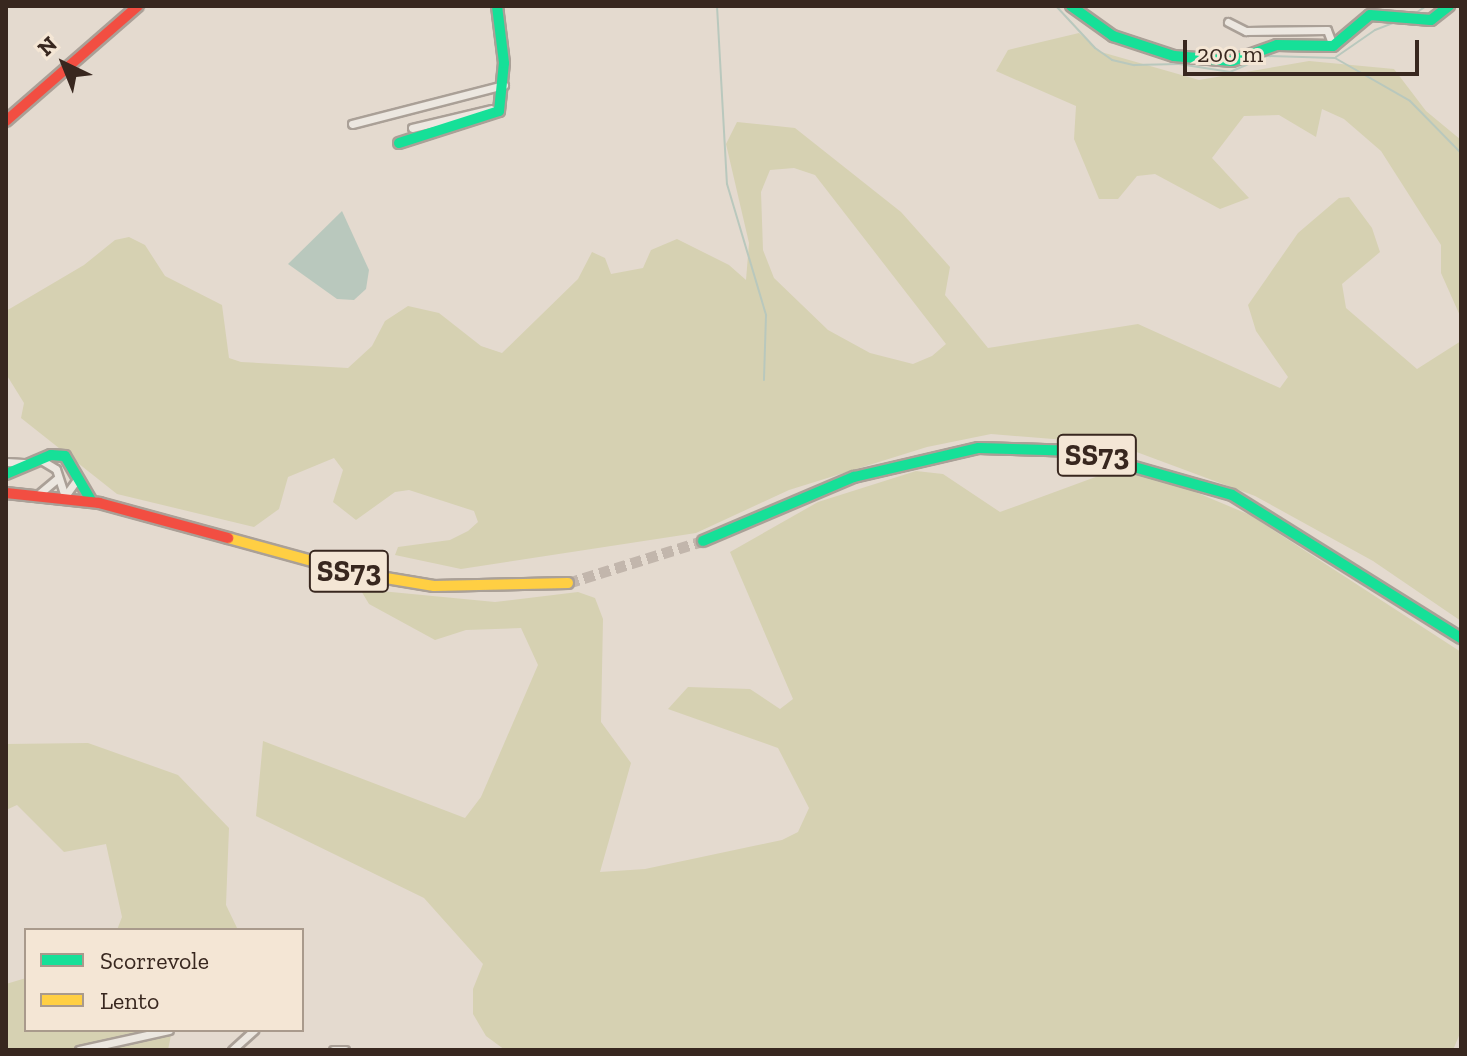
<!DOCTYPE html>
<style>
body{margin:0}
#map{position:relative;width:1467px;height:1056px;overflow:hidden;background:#e4dacf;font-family:"Zilla Slab",serif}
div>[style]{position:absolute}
.green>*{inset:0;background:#d6d1b2}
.water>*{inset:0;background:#b9c8bd}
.stream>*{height:2px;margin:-1px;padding:0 1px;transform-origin:1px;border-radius:1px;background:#b9c8bd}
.primary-tunnel>*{height:11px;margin-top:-5.5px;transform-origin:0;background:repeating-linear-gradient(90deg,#c2b6ac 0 11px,transparent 0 16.5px)}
.roads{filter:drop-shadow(2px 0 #aaa097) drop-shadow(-2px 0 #aaa097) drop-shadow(0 2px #aaa097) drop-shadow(0 -2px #aaa097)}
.street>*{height:7px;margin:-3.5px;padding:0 3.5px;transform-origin:3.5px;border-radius:3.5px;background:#ece7e0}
.fast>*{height:10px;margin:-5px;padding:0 5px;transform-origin:5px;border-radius:5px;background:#16e098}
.slow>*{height:10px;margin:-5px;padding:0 5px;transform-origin:5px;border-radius:5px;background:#ffcf43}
.jam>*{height:10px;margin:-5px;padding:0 5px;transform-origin:5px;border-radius:5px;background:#f24e42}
span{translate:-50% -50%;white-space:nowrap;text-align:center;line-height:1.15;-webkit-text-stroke:6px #f4e6d5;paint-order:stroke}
.shield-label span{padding:2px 6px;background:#f4e6d5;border:2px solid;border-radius:6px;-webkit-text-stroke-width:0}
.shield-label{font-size:30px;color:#38271f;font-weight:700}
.frame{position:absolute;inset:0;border:8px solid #38271f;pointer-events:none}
.legend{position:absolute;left:24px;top:928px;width:280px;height:104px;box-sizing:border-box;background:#f4e6d5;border:2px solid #a99a8c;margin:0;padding:10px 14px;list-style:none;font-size:24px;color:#38271f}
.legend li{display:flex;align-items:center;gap:16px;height:40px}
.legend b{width:40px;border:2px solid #a99a8c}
.north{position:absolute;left:24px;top:24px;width:80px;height:80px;-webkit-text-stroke:6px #f4e6d5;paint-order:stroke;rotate:317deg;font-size:22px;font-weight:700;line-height:32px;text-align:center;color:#38271f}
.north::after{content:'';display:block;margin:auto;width:28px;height:36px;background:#38271f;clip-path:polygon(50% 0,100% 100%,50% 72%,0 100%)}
.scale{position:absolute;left:1183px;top:40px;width:236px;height:36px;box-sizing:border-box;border:4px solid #38271f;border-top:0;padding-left:10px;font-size:24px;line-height:28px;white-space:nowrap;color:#38271f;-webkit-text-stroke:6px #f4e6d5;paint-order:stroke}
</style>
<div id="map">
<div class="green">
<div style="clip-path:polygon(1079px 33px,1101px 52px,1199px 80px,1309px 61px,1394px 69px,1426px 111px,1461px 140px,1461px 318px,1441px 273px,1441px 245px,1381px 151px,1344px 119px,1322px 109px,1316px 137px,1279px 115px,1244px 116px,1212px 158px,1249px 198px,1220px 209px,1155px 174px,1137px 176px,1118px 199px,1099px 199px,1074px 139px,1076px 106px,996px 71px,1008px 50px)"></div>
<div style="clip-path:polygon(evenodd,737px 122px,795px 128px,901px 212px,950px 267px,945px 295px,988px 348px,1138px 324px,1280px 388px,1288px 377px,1256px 331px,1248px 305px,1298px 233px,1339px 198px,1349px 197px,1372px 228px,1380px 252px,1342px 284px,1346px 308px,1417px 369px,1461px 341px,1461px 621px,1373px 561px,1255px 496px,1115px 444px,991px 434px,927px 447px,789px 490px,696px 533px,461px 569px,395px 555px,398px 547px,450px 540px,468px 531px,478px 522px,474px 511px,409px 490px,395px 492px,356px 520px,333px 502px,343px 470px,334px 458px,288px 477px,279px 509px,254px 527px,117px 494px,21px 418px,24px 403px,6px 374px,6px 311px,84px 265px,115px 240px,129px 237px,145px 245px,165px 276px,222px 305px,229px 358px,241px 362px,348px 368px,372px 346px,385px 321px,408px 306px,439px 313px,481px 346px,502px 353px,578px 279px,592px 252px,605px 258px,611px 274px,643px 268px,651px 250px,677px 239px,729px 265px,746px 280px,749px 243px,726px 144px,737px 122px,794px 168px,815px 175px,946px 344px,932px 356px,913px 364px,870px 353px,828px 330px,774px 278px,763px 250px,761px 192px,770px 170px,794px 168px)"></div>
<div style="clip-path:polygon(1143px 470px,1250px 515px,1461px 652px,1461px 1031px,1453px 1050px,505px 1050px,486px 1036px,473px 1014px,473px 989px,483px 964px,424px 898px,256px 816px,263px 741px,465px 818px,481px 797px,538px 665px,521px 628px,466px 630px,435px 640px,369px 604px,360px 589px,495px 602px,578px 592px,595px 598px,603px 619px,601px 722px,631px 763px,600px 872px,645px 869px,782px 840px,798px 832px,809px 808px,778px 748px,668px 709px,688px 687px,750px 689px,780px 709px,793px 699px,730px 552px,818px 502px,916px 471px,943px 474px,1000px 512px,1101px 475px)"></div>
<div style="clip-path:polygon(88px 743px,178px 775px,229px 828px,226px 905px,238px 930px,117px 930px,122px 917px,106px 844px,64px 852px,17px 805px,6px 810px,6px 744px)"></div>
<div style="clip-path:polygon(26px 978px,26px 1030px,172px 1030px,168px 1050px,6px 1050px,6px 984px)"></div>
</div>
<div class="water">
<div style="clip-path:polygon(342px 211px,369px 270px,366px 289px,354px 300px,337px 299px,288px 264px)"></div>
</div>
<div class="stream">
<div style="left:717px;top:6px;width:178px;rotate:86.8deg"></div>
<div style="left:727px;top:184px;width:137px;rotate:73.4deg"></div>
<div style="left:766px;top:315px;width:65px;rotate:91.8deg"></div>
<div style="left:1056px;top:6px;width:57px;rotate:47.1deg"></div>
<div style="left:1095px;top:48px;width:21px;rotate:35deg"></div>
<div style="left:1112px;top:60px;width:23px;rotate:13deg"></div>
<div style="left:1134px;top:65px;width:45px;rotate:-1.3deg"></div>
<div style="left:1179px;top:64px;width:52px;rotate:8.9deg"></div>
<div style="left:1230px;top:72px;width:40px;rotate:-23.4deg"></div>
<div style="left:1267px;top:56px;width:68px;rotate:1.7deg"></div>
<div style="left:1335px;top:58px;width:86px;rotate:29.8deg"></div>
<div style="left:1410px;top:101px;width:73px;rotate:45.6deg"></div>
<div style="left:1416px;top:13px;width:12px;rotate:-35deg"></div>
<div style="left:1336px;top:57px;width:47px;rotate:-34.7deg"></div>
<div style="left:1375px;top:30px;width:26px;rotate:-21deg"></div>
</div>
<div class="primary-tunnel">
<div style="left:568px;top:583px;width:141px;rotate:-17.3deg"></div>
</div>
<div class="roads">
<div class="street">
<div style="left:1228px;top:22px;width:20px;rotate:27deg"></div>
<div style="left:1246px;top:31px;width:81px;rotate:-0.7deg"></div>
<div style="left:1327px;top:30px;width:17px;rotate:69deg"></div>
<div style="left:352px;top:124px;width:157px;rotate:-14.4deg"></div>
<div style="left:412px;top:128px;width:81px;rotate:-13.5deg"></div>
<div style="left:41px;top:460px;width:17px;rotate:31deg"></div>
<div style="left:56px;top:469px;width:28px;rotate:72deg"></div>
<div style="left:65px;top:496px;width:22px;rotate:-54deg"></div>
<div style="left:6px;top:462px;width:22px;rotate:3deg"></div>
<div style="left:40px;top:493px;width:23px;rotate:-40deg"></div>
<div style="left:79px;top:1050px;width:92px;rotate:-12.5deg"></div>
<div style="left:232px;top:1050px;width:30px;rotate:-42deg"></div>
<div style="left:333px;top:1050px;width:12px"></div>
</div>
<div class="fast">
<div style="left:1071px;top:6px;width:52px;rotate:35.5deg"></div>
<div style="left:1113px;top:36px;width:64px;rotate:18.2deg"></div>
<div style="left:1174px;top:56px;width:58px;rotate:4.9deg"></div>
<div style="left:1232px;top:61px;width:48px;rotate:-19.6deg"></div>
<div style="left:1277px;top:45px;width:56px;rotate:1deg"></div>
<div style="left:1333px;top:46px;width:48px;rotate:-40deg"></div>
<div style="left:1370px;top:15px;width:61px;rotate:4.7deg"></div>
<div style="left:1431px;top:20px;width:23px;rotate:-38deg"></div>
<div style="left:399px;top:143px;width:105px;rotate:-17.7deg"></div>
<div style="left:499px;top:111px;width:48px;rotate:-84.1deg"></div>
<div style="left:504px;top:63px;width:57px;rotate:-97deg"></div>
<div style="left:6px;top:474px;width:49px;rotate:-22.9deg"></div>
<div style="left:51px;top:455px;width:14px;rotate:4deg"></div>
<div style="left:65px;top:456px;width:53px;rotate:59.6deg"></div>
<div style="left:703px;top:541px;width:164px;rotate:-23deg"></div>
<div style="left:854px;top:477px;width:128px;rotate:-13.1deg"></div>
<div style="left:979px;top:448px;width:99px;rotate:1.7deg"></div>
<div style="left:1078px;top:451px;width:160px;rotate:15.9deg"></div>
<div style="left:1232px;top:495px;width:270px;rotate:32deg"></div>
</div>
<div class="slow">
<div style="left:228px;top:538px;width:133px;rotate:15.3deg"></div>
<div style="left:356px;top:573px;width:79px;rotate:9.5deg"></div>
<div style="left:434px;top:586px;width:134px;rotate:-1.3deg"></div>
</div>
<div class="jam">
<div style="left:6px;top:121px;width:175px;rotate:-41.1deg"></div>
<div style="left:6px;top:493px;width:94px;rotate:6.1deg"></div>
<div style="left:99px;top:503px;width:134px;rotate:15.2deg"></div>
</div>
</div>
<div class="shield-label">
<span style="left:1097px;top:455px">SS73</span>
<span style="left:349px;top:571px">SS73</span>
</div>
<div class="frame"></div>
<ul class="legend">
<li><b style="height:10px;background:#16e098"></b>Scorrevole</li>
<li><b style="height:10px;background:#ffcf43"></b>Lento</li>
</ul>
<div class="north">N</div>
<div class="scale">200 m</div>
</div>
